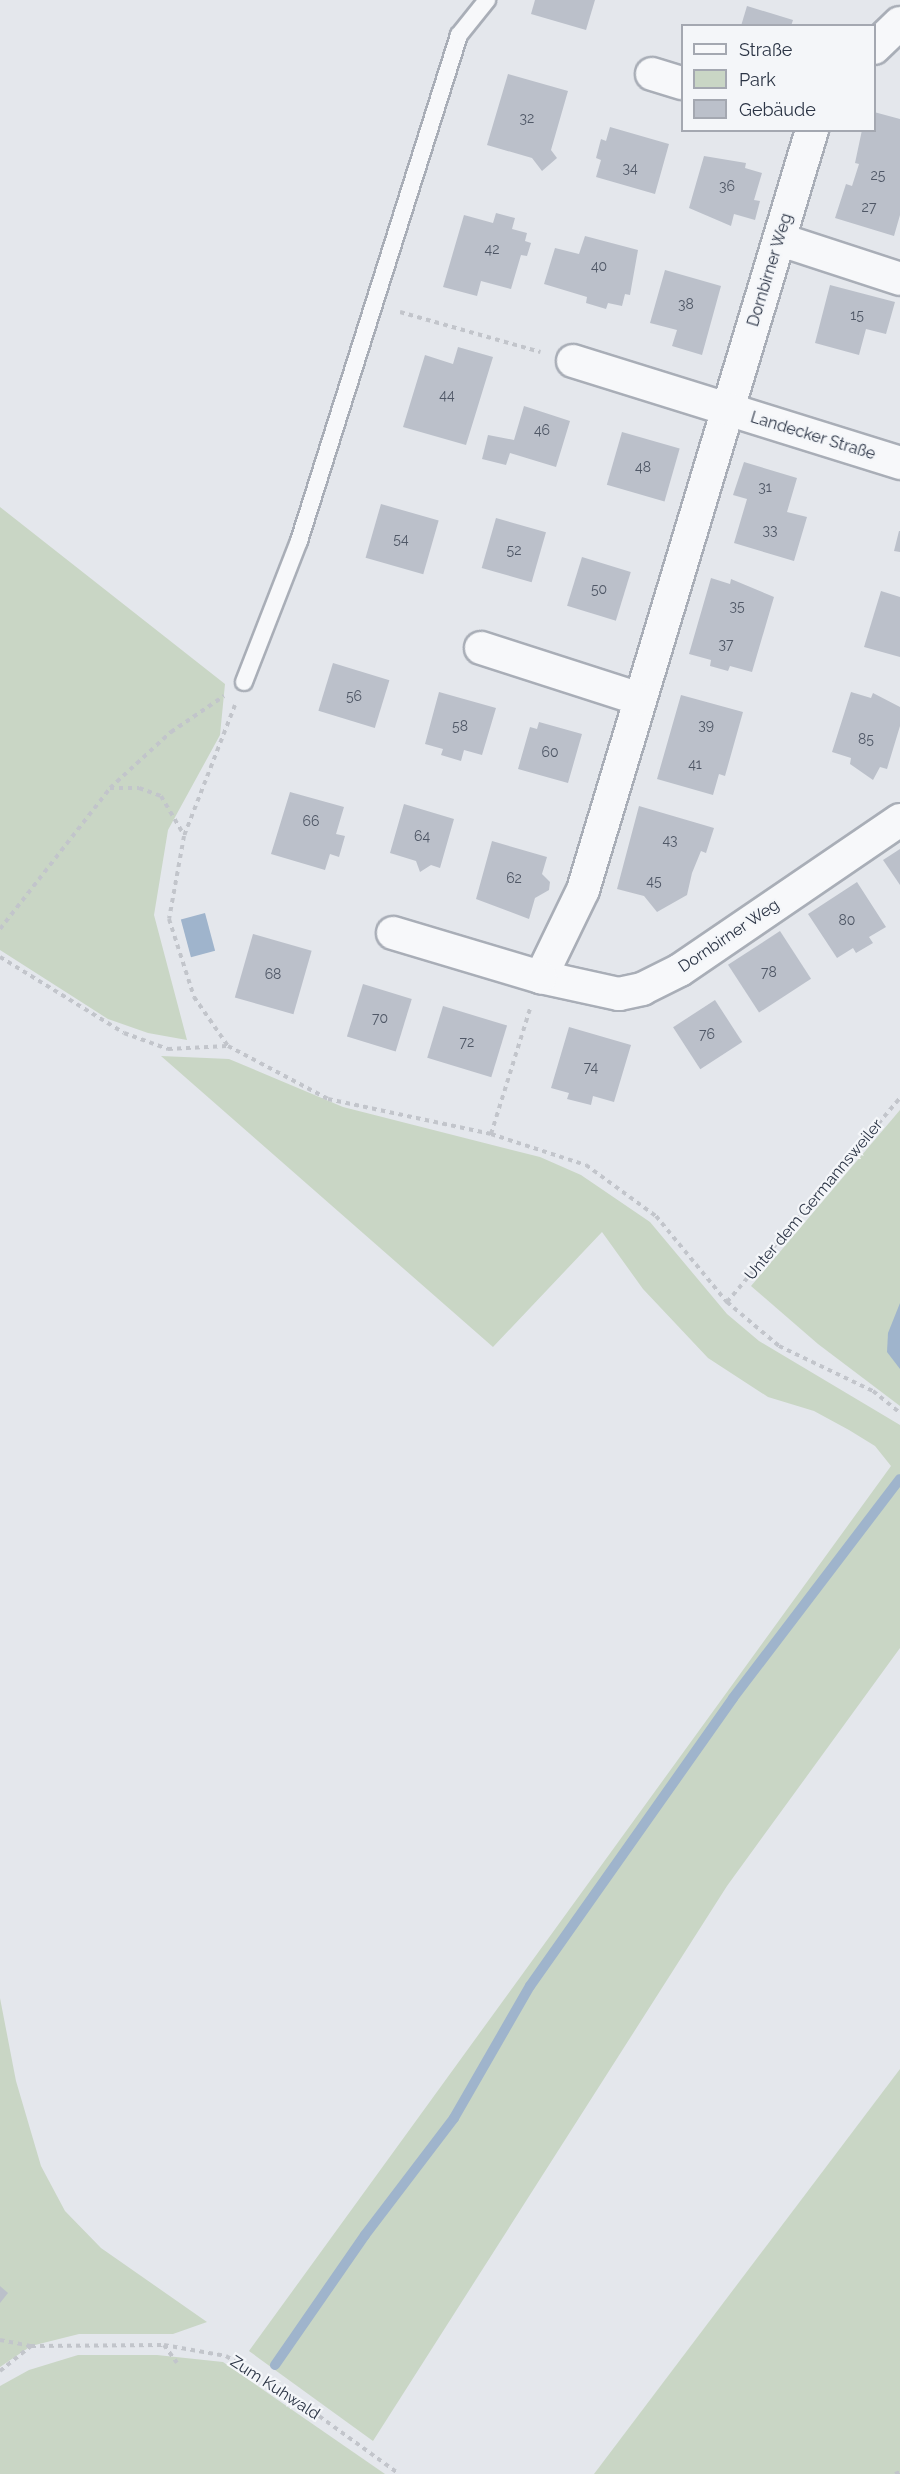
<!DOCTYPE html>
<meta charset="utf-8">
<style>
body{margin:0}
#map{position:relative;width:900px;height:2474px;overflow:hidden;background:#e4e7ec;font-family:Raleway,sans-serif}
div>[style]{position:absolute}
.green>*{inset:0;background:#c9d6c5}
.water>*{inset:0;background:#9fb4cc;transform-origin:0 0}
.stream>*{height:10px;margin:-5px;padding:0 5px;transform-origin:5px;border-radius:5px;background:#9fb4cc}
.building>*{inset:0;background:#bbc0ca;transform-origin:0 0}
.path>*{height:4px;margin-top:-2px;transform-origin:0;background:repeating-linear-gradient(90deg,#c2c5cb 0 4.5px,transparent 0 9px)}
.roads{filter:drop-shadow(2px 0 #a9aeb7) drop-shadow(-2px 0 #a9aeb7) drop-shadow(0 2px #a9aeb7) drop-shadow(0 -2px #a9aeb7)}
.service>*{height:16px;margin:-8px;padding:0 8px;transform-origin:8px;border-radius:8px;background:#f7f8fa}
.minor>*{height:32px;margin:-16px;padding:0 16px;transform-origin:16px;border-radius:16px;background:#f7f8fa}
span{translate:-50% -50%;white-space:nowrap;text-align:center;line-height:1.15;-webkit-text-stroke:4.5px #f4f6f9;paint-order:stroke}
.number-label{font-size:14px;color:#4f5766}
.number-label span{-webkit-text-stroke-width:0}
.street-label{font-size:16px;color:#2b3445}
.legend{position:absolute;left:681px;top:24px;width:195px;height:108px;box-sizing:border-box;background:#f4f6f9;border:2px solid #a4a8b1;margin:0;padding:8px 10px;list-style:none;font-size:18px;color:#2b3445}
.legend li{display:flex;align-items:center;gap:12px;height:30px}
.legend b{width:30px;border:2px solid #a4a8b1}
</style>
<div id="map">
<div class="green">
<div style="clip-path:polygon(0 507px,225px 684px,220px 735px,168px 830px,154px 915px,187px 1040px,148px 1033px,108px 1019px,0 950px)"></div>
<div style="clip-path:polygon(161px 1056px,229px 1059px,343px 1107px,540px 1157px,581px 1175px,650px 1222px,727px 1314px,759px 1341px,900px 1425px,900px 1648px,727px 1886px,373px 2441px,249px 2351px,891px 1466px,875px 1446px,849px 1430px,814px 1411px,768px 1397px,708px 1358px,643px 1289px,602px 1232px,493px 1347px)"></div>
<div style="clip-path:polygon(900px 1110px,900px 1406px,818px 1344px,751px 1286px)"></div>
<div style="clip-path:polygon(0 1998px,16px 2081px,41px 2166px,65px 2211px,101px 2248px,207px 2322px,173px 2334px,79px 2334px,31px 2346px,0 2367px)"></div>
<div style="clip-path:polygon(900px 2069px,900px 2474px,594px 2474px)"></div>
<div style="clip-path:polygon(78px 2355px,157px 2355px,223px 2362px,385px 2474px,0 2474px,0 2386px,29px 2370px)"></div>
</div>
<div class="water">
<div style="left:205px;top:913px;width:39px;height:25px;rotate:75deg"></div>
<div style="clip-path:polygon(900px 1303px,900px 1369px,887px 1352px,888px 1333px)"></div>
</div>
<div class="stream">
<div style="left:275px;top:2365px;width:158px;rotate:-55.3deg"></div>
<div style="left:365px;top:2235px;width:147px;rotate:-52.7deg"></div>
<div style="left:454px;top:2118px;width:152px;rotate:-60.1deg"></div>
<div style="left:530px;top:1986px;width:352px;rotate:-54.8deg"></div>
<div style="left:733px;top:1698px;width:275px;rotate:-52.7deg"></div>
</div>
<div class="building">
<div style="clip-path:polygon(535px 0,595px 0,586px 30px,531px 14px)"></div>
<div style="clip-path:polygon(747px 6px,793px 20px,791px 26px,741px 26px)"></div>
<div style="clip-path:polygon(508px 74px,568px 91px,551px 150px,557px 158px,542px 171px,532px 158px,487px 145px)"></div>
<div style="clip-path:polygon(874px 112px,900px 119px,900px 215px,894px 236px,835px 218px,846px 184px,852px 186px,859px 164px,855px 163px,862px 130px,874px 130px)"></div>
<div style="clip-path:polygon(610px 127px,669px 144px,655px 194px,596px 177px,601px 160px,596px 158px,601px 139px,606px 141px)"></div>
<div style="clip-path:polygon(704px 156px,746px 163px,745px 168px,762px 173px,754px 200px,760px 201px,755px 220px,734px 214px,731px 226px,689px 208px)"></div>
<div style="clip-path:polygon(496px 213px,515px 218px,512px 229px,527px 233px,525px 241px,531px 243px,527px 256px,521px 255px,511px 289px,481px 281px,477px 296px,443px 287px,464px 215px,493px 223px)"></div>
<div style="clip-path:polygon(585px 236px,638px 250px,630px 295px,625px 294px,622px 306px,608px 303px,606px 309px,586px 303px,587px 297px,544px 284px,555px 248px,579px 254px)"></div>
<div style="clip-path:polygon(665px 270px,721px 286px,702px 355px,672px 346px,677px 330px,650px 323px)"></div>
<div style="clip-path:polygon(830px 285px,895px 302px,886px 334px,866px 329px,859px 355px,815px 343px)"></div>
<div style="clip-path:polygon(458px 347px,493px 357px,466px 445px,403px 427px,425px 355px,453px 364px)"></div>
<div style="clip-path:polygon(524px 406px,570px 421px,556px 467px,510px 453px,506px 465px,482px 459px,488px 435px,514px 440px)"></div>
<div style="left:622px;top:432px;width:60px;height:55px;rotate:16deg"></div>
<div style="clip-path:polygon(744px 462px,797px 478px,787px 512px,807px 517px,794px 561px,734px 543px,747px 499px,733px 495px)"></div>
<div style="left:381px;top:504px;width:60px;height:56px;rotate:16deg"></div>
<div style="left:496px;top:518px;width:52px;height:52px;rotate:16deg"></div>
<div style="clip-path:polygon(899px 531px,900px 531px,900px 552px,894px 551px)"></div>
<div style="left:582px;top:557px;width:51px;height:51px;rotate:17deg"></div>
<div style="clip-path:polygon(711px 578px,730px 584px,731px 579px,774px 597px,752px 672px,730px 666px,728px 671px,710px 666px,711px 660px,689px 654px)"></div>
<div style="clip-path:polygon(881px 591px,900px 597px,900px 657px,864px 647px)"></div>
<div style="left:333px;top:663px;width:59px;height:50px;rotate:17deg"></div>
<div style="clip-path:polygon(439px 692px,496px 708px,482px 755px,464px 750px,461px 761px,441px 755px,443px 749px,425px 744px)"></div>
<div style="clip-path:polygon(851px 692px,871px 698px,873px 693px,900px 707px,900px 726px,887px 769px,880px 767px,873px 780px,850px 764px,851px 758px,832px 752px)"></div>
<div style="clip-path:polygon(681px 695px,743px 712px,725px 776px,719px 774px,713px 795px,657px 779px)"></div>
<div style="clip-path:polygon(539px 722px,582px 734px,568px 783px,518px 769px,530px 727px,537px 729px)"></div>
<div style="clip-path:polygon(290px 792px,344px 807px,336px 834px,345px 836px,339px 857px,330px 854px,325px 870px,271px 854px)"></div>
<div style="clip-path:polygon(404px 804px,454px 819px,440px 868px,431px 865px,420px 872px,416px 861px,390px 853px)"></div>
<div style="clip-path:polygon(639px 806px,714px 828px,706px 853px,701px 851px,692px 873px,687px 895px,657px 912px,644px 896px,617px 889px)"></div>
<div style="clip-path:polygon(492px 841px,547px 857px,542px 874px,550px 882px,549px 890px,535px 898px,529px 919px,476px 899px)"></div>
<div style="clip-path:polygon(900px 849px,900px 885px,883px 860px)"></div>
<div style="clip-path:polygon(857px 882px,886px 927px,869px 937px,873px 943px,856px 953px,853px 948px,837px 958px,808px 914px)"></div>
<div style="left:780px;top:931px;width:57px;height:62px;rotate:57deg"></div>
<div style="left:253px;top:934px;width:61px;height:66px;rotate:16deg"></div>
<div style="left:363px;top:984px;width:51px;height:55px;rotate:17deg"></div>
<div style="left:715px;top:1000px;width:50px;height:50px;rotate:57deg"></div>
<div style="left:443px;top:1006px;width:67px;height:54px;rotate:17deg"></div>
<div style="clip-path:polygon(569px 1027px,631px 1045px,614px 1102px,593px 1096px,591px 1105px,567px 1099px,569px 1093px,551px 1088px)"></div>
<div style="clip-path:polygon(0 2286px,8px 2293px,0 2303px)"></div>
</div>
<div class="path">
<div style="left:400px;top:312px;width:146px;rotate:15.9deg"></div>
<div style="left:235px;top:705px;width:141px;rotate:111.3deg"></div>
<div style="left:184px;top:836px;width:84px;rotate:100.2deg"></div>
<div style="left:169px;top:919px;width:82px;rotate:72.2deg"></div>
<div style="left:194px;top:997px;width:60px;rotate:55.2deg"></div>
<div style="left:228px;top:1046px;width:113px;rotate:27.9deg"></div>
<div style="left:328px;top:1099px;width:167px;rotate:12.1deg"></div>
<div style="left:491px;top:1134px;width:100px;rotate:18.1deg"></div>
<div style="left:586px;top:1165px;width:87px;rotate:36.1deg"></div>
<div style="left:656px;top:1216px;width:112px;rotate:50.5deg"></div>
<div style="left:727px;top:1302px;width:68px;rotate:40.2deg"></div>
<div style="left:779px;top:1346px;width:104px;rotate:25.6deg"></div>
<div style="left:873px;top:1391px;width:35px;rotate:39deg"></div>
<div style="left:110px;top:788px;width:29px"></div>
<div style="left:139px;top:788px;width:23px;rotate:20deg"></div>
<div style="left:161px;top:796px;width:45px;rotate:59.5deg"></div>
<div style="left:0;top:929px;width:179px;rotate:-52deg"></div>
<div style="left:110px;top:788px;width:83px;rotate:-42.6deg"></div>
<div style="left:171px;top:732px;width:64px;rotate:-34.2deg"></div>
<div style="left:0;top:957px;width:145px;rotate:31.5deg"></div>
<div style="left:124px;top:1033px;width:47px;rotate:20deg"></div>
<div style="left:168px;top:1049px;width:59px;rotate:-2.9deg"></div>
<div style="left:491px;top:1134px;width:131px;rotate:-72.7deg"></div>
<div style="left:727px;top:1302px;width:267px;rotate:-49.7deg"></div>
<div style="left:0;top:2340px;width:32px;rotate:11deg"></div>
<div style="left:31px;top:2346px;width:133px;rotate:-0.4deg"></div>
<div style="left:164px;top:2345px;width:63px;rotate:10.1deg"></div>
<div style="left:226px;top:2356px;width:75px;rotate:31.4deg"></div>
<div style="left:290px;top:2395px;width:135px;rotate:35.9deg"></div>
<div style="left:164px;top:2345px;width:22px;rotate:54deg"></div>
<div style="left:0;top:2371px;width:40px;rotate:-39deg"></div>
<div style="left:895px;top:2474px;width:5px;rotate:-22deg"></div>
</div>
<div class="roads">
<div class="service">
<div style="left:244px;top:682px;width:151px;rotate:-68.7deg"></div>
<div style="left:299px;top:541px;width:531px;rotate:-72.45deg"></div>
<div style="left:459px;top:35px;width:45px;rotate:-51.3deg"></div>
</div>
<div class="minor">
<div style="left:874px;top:48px;width:36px;rotate:-44deg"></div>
<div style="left:652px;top:74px;width:31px;rotate:17deg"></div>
<div style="left:812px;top:130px;width:794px;rotate:106.77deg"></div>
<div style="left:583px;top:890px;width:97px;rotate:115.8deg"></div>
<div style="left:541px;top:977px;width:80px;rotate:12.3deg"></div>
<div style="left:619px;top:994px;width:24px;rotate:-12deg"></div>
<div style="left:642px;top:989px;width:42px;rotate:-26.6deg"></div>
<div style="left:680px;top:970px;width:266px;rotate:-34.3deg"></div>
<div style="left:781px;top:240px;width:125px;rotate:18.1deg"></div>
<div style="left:573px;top:361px;width:343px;rotate:17.3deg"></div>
<div style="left:481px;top:648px;width:167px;rotate:17.8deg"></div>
<div style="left:393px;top:933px;width:154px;rotate:16.6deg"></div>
</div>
</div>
<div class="number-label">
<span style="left:527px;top:118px">32</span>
<span style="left:630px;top:168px">34</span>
<span style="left:878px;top:175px">25</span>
<span style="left:727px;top:186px">36</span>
<span style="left:869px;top:207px">27</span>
<span style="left:492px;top:249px">42</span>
<span style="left:599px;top:266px">40</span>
<span style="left:686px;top:304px">38</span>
<span style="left:857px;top:315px">15</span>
<span style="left:447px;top:395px">44</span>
<span style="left:542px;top:430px">46</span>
<span style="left:643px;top:467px">48</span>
<span style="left:765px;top:487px">31</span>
<span style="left:770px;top:530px">33</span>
<span style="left:401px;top:539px">54</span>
<span style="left:514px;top:550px">52</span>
<span style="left:599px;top:589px">50</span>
<span style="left:737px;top:606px">35</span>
<span style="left:726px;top:644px">37</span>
<span style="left:354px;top:696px">56</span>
<span style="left:706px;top:725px">39</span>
<span style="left:460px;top:726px">58</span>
<span style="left:866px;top:739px">85</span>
<span style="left:550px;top:752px">60</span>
<span style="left:695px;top:764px">41</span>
<span style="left:311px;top:821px">66</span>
<span style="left:422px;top:836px">64</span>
<span style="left:670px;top:840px">43</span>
<span style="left:514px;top:878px">62</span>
<span style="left:654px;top:881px">45</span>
<span style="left:847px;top:920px">80</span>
<span style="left:769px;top:972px">78</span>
<span style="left:273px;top:974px">68</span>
<span style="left:380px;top:1018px">70</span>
<span style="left:707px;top:1034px">76</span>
<span style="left:467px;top:1042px">72</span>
<span style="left:591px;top:1067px">74</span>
</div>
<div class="street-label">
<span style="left:770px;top:270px;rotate:-73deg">Dornbirner Weg</span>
<span style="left:813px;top:436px;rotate:17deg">Landecker Straße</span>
<span style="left:729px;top:936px;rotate:-34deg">Dornbirner Weg</span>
<span style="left:814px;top:1200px;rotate:-50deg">Unter dem Germannsweiler</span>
<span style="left:275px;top:2388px;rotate:33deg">Zum Kuhwald</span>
</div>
<ul class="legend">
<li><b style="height:8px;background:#f7f8fa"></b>Straße</li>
<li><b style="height:16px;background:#c9d6c5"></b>Park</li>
<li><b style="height:16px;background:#bbc0ca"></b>Gebäude</li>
</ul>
</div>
